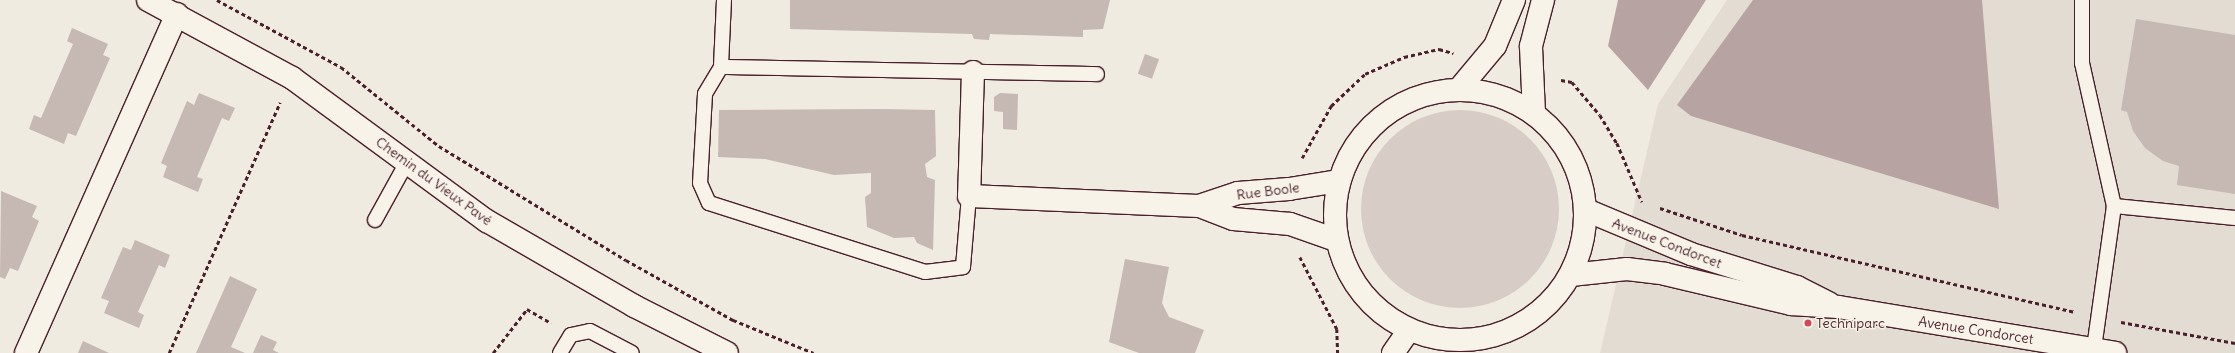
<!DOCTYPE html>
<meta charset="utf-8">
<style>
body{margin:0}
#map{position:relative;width:2235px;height:353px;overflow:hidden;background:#f0ebe0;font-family:Delius,sans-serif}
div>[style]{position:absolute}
.built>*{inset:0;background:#e3dcd2}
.green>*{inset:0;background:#d8cdc6}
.round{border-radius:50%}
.water>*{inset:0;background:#b7a4a2}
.building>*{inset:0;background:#c6b8b3;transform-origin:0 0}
.path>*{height:2.5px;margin-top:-1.25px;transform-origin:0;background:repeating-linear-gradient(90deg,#4a1f2b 0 4px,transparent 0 7px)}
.roads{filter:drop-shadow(1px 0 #4a1f2b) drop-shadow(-1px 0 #4a1f2b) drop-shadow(0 1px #4a1f2b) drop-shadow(0 -1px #4a1f2b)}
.service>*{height:14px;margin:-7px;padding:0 7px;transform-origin:7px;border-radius:7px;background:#f7f3e8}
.minor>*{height:22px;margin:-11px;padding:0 11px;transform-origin:11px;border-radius:11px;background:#f7f3e8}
.tertiary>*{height:22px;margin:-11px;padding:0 11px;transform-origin:11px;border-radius:11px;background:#f7f3e8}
.tertiary>.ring{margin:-11px;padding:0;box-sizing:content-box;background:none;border:22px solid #f7f3e8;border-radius:50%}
.dots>*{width:11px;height:11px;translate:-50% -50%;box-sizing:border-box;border:2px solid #f7f3e8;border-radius:50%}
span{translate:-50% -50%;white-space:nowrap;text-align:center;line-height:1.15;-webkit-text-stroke:3px #f7f3e8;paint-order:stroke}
.street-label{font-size:14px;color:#4a1f2b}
.poi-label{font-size:14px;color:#4a1f2b}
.left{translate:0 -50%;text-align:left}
</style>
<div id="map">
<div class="built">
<div style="clip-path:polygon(1727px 0,2235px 0,2235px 353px,1600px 353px,1658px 104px)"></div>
</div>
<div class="green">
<div class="round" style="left:1361px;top:110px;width:198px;height:198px"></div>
</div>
<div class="water">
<div style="clip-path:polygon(1618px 0,1706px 0,1648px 90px,1608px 46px)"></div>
<div style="clip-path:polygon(1753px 0,1982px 0,1999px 209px,1691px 116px,1677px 105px)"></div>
</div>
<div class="building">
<div style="clip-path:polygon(790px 0,1110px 0,1103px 29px,1083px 30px,1083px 37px,990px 34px,989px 40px,974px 39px,972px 34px,790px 29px)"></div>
<div style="clip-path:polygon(2136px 19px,2235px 35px,2235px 194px,2177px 185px,2179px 166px,2163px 161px,2145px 148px,2133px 131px,2127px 112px,2121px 110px)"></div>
<div style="clip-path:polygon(72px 28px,108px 44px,103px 55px,110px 58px,76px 136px,68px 133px,64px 144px,29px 129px,34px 115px,41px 118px,73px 44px,67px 41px)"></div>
<div style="left:1145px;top:54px;width:15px;height:21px;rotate:20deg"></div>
<div style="clip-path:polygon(199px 93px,235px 108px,229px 121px,222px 118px,197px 177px,203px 179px,198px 192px,163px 177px,167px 166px,161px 163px,187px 101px,194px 105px)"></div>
<div style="clip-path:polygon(1000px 93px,1018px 94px,1017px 130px,1003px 129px,1003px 112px,994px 111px,994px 97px)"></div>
<div style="clip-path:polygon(881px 109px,935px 110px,936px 156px,925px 164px,927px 177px,935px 180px,933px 250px,917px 243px,914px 237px,894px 238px,867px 227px,865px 197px,871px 193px,871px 173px,834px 175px,765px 159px,718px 157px,719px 110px)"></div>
<div style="clip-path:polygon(1px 191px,37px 206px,32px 217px,39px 221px,18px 271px,10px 268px,5px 279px,0 277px)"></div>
<div style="clip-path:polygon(135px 240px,170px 255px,165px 268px,159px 265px,138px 312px,144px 315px,139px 328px,104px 313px,109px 301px,101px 298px,123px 247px,131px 250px)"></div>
<div style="clip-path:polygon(1125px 259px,1169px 267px,1162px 303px,1169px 317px,1204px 330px,1195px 353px,1139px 353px,1109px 342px)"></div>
<div style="clip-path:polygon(230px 276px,257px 289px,231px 347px,245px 353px,196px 353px)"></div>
<div style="clip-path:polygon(261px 335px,277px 342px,273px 350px,279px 353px,253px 353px)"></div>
<div style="clip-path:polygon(83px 341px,109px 353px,78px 353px)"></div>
</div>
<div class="path">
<div style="left:217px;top:0;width:141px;rotate:28.4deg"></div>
<div style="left:341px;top:67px;width:126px;rotate:38.9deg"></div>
<div style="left:439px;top:146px;width:219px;rotate:31.4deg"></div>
<div style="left:626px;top:260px;width:123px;rotate:29.3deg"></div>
<div style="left:733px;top:320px;width:87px;rotate:22.2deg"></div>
<div style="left:1561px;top:80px;width:11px;rotate:10deg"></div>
<div style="left:1572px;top:82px;width:43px;rotate:49.7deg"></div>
<div style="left:1600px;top:115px;width:33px;rotate:59deg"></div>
<div style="left:1617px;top:143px;width:64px;rotate:67deg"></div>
<div style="left:1302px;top:158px;width:60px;rotate:-60.9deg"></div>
<div style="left:1331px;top:106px;width:47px;rotate:-43.3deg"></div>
<div style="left:1365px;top:74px;width:43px;rotate:-23.6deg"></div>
<div style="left:1404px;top:57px;width:36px;rotate:-13deg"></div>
<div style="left:1439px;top:49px;width:15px;rotate:16deg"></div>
<div style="left:1660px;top:208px;width:86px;rotate:18.2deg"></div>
<div style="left:1742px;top:235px;width:342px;rotate:13deg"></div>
<div style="left:1300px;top:257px;width:81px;rotate:62.8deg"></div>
<div style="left:1337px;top:329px;width:24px;rotate:88deg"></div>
<div style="left:2121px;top:322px;width:116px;rotate:10.4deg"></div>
<div style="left:169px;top:353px;width:274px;rotate:-66.1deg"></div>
<div style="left:493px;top:353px;width:56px;rotate:-52.3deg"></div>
<div style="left:527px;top:309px;width:28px;rotate:30deg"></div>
</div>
<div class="roads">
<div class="service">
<div style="left:724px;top:0;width:67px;rotate:92.6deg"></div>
<div style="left:721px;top:67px;width:31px;rotate:121deg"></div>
<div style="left:705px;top:94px;width:89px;rotate:93.2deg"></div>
<div style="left:700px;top:183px;width:22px;rotate:66deg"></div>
<div style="left:709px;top:203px;width:227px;rotate:17.7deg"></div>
<div style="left:925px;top:272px;width:38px;rotate:-7deg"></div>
<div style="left:963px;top:267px;width:71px;rotate:-85.2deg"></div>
<div style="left:2082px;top:0;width:63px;rotate:90deg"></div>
<div style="left:2082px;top:63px;width:147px;rotate:77.4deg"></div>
<div style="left:2114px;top:206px;width:144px;rotate:98deg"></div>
<div style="left:721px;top:67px;width:376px;rotate:1.1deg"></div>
<div style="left:2114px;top:206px;width:122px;rotate:5.7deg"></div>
<div style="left:375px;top:220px;width:66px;rotate:-61.1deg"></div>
<div style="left:560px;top:353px;width:21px;rotate:-59deg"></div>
<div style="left:571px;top:335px;width:19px;rotate:-12deg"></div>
<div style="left:590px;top:331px;width:47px;rotate:27.6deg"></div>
</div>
<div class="minor">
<div style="left:148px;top:0;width:164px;rotate:28.4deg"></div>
<div style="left:292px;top:78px;width:242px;rotate:36.3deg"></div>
<div style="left:487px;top:221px;width:170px;rotate:30deg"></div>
<div style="left:634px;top:306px;width:104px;rotate:26.8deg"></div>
<div style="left:973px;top:72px;width:124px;rotate:91.8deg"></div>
<div style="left:969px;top:196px;width:230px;rotate:2.5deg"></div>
<div style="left:1586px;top:210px;width:114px;rotate:22.7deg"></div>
<div style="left:1691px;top:254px;width:111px;rotate:17.3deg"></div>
<div style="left:1797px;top:287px;width:36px;rotate:27deg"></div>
<div style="left:1336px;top:240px;width:49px;rotate:-160.8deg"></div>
<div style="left:1290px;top:224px;width:57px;rotate:-175deg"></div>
<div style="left:1233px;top:219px;width:36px;rotate:-159deg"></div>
<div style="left:1199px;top:206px;width:41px;rotate:-18.4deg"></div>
<div style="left:1238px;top:193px;width:51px;rotate:-4.5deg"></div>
<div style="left:1289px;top:189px;width:51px;rotate:-9.1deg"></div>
<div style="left:1571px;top:275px;width:56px;rotate:-6.1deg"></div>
<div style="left:1627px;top:269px;width:38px;rotate:7deg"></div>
<div style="left:1665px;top:274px;width:130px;rotate:13.4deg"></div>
<div style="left:1791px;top:304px;width:47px;rotate:3.7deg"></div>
<div style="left:1838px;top:307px;width:281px;rotate:9.4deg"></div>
<div style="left:26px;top:353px;width:371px;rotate:-66deg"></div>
</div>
<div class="tertiary">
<div style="left:1459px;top:89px;width:56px;rotate:-50.1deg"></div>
<div style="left:1495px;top:46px;width:50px;rotate:-67.6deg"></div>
<div class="ring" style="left:1335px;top:90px;width:228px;height:228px"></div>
<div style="left:1534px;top:113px;width:67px;rotate:-92.6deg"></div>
<div style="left:1531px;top:46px;width:48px;rotate:-75.4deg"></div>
<div style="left:1393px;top:353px;width:28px;rotate:-55deg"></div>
</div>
</div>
<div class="dots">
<div style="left:1808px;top:323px;background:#d1495b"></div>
</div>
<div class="street-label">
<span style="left:434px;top:181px;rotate:36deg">Chemin du Vieux Pavé</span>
<span style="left:1268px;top:191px;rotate:-7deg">Rue Boole</span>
<span style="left:1667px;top:243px;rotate:21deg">Avenue Condorcet</span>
<span style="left:1976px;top:330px;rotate:9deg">Avenue Condorcet</span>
</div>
<div class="poi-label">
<span class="left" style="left:1816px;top:323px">Techniparc</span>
</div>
</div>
